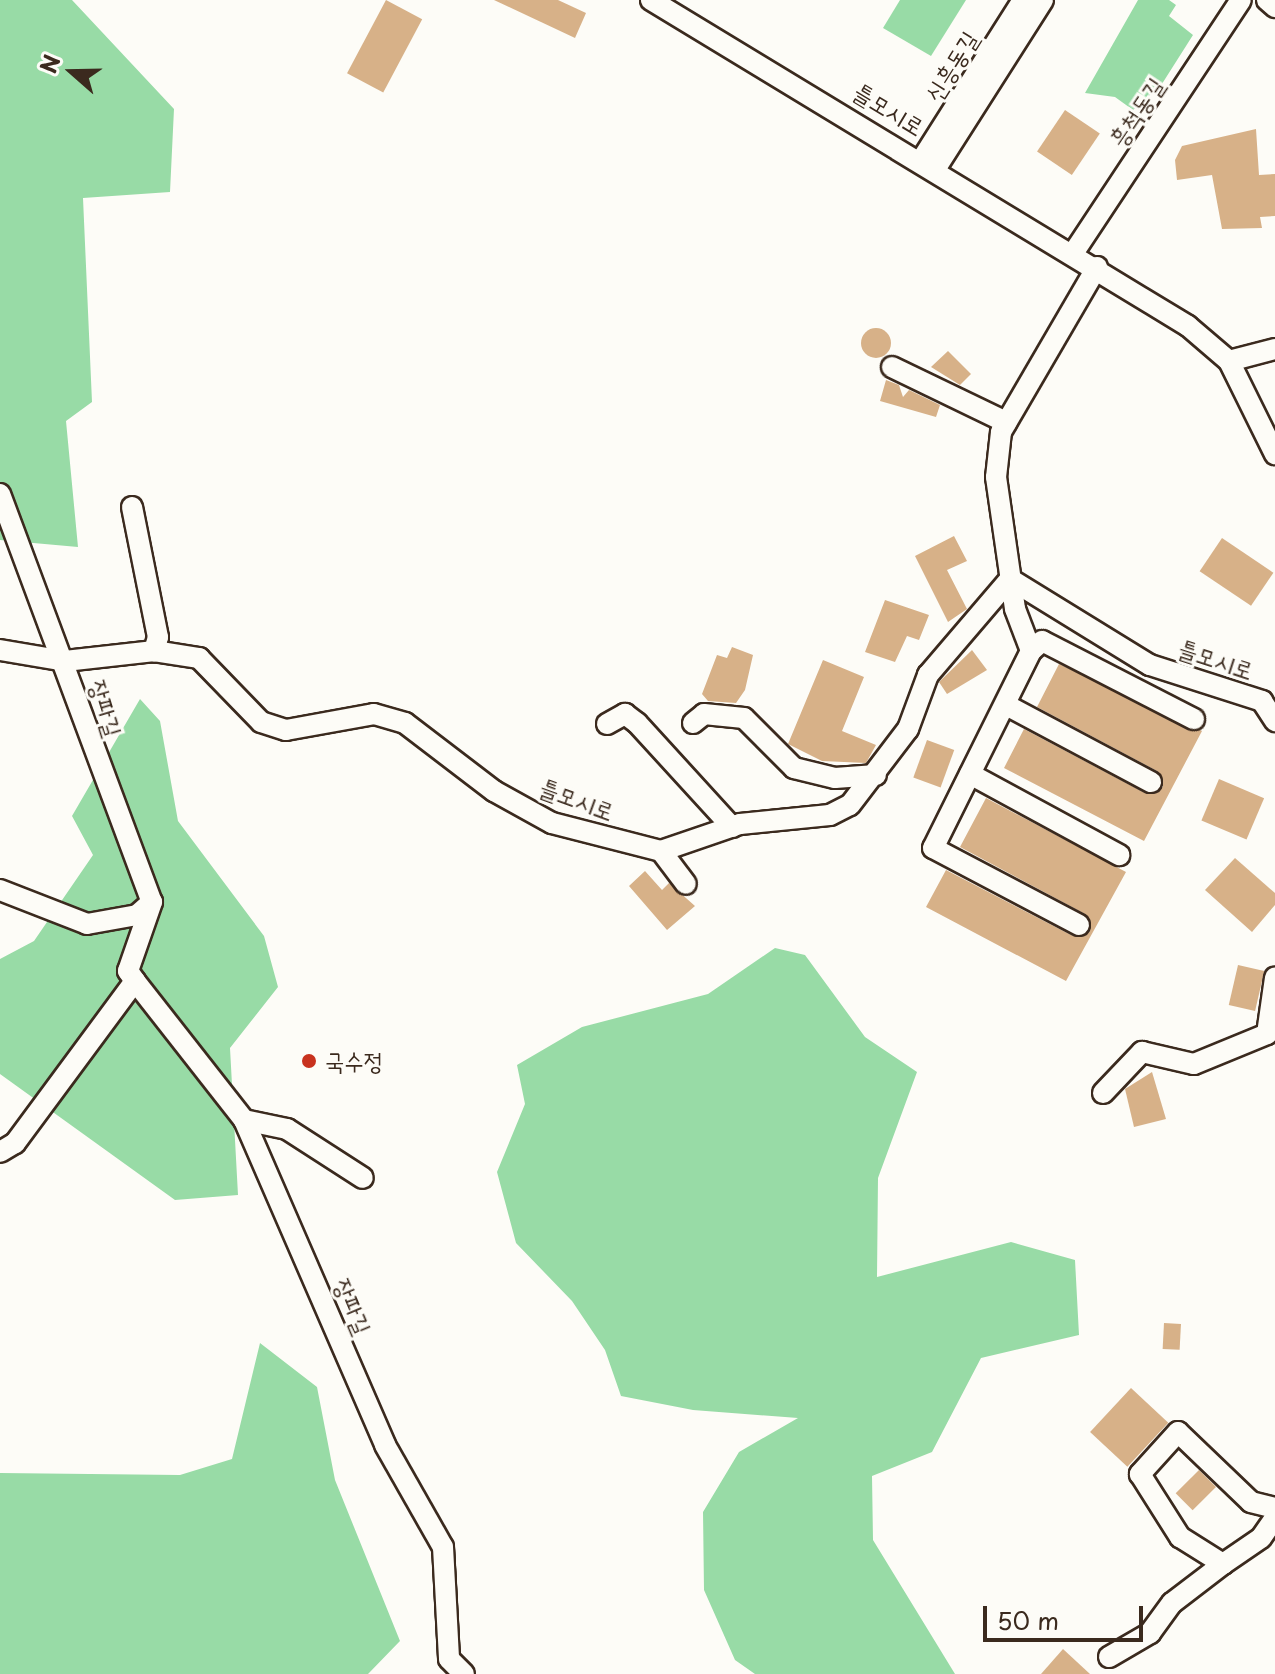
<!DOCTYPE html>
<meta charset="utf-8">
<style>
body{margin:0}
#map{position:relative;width:1275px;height:1674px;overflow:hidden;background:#fdfcf7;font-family:"Playpen Sans","Poor Story",sans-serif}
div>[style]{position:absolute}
.green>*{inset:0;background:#98dba6}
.building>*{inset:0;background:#d7b188;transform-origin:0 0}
.round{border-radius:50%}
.roads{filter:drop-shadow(2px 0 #3b2a1e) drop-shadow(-2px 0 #3b2a1e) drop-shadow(0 2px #3b2a1e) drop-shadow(0 -2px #3b2a1e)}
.minor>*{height:20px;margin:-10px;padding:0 10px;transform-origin:10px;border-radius:10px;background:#fdfcf7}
.dots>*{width:22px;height:22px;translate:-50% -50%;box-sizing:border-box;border:4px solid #fdfcf7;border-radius:50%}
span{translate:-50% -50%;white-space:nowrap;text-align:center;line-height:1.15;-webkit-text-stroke:6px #fdfcf7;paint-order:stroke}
.street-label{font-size:24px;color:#3b2a1e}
.poi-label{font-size:24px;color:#3b2a1e}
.left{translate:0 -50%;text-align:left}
.north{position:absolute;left:32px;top:32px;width:80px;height:80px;-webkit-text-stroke:6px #fdfcf7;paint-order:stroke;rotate:290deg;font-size:22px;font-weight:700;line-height:32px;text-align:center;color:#3b2a1e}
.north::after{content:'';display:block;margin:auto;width:28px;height:36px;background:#3b2a1e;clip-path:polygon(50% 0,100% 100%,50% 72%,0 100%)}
.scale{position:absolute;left:983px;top:1606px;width:160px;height:36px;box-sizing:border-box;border:4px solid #3b2a1e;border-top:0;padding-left:10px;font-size:24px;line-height:28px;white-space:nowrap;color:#3b2a1e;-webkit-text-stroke:6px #fdfcf7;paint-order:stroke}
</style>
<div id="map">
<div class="green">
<div style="clip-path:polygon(0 0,72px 0,174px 109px,170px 192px,83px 198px,92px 402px,66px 421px,78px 547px,0 540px)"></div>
<div style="clip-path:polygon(900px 0,966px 0,931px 56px,883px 28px)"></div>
<div style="clip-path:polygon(1138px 0,1169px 0,1176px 5px,1169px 16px,1193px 35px,1160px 87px,1133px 110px,1115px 97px,1085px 93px)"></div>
<div style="clip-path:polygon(140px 699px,160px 721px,178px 821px,264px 936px,278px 987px,230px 1048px,238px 1195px,175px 1200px,0 1074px,0 959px,34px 941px,93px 855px,72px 816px)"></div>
<div style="clip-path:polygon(775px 948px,805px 955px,865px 1037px,917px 1072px,878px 1178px,877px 1277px,1011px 1242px,1075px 1260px,1079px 1335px,981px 1358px,932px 1452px,872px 1476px,873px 1540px,955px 1674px,755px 1674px,735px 1660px,704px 1590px,703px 1512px,739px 1452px,798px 1418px,693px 1410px,621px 1396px,605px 1350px,572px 1301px,516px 1243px,497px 1172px,525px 1104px,517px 1065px,582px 1027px,708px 994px)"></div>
<div style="clip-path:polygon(260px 1343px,317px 1387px,335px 1480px,400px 1641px,368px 1674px,0 1674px,0 1473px,180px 1475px,232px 1459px)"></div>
</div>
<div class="building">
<div style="left:386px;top:0;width:41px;height:83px;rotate:28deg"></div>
<div style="clip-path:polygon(494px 0,558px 0,586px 13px,575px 38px)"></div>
<div style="left:1065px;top:110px;width:42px;height:50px;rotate:34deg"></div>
<div style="clip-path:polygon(1256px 129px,1259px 175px,1275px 174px,1275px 216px,1260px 217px,1262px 228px,1222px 229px,1212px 175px,1177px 180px,1175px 160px,1182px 146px)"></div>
<div class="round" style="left:861px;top:328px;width:30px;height:30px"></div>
<div style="clip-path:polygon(948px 351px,971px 374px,960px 385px,931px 367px)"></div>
<div style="clip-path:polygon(886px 380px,899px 385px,903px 397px,909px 390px,940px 405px,936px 417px,880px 401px)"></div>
<div style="clip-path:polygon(954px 536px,967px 561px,947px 570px,967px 609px,948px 622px,915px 556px)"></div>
<div style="left:1222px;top:538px;width:62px;height:40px;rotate:34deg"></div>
<div style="clip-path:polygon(885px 600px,929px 615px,919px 640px,907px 636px,895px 662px,865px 652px)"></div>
<div style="clip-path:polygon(732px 647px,753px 655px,745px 690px,736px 703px,708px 701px,702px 694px,717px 655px,727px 658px)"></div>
<div style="clip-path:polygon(972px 650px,987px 670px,947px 694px,939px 682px)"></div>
<div style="clip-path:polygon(823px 660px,864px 677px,842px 731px,876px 745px,866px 763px,822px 761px,788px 744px)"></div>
<div style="clip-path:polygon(1059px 664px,1202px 731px,1144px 841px,1004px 768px,1024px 729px,1145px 793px,1163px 787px,1157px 771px,1037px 707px)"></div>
<div style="left:927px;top:740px;width:29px;height:40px;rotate:20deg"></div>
<div style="left:1219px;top:779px;width:49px;height:45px;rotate:23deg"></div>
<div style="clip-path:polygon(986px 798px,1126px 872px,1066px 981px,926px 907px,946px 870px,1073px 936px,1090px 932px,1085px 914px,960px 847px)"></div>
<div style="clip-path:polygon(1235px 858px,1275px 893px,1275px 905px,1252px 932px,1205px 890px)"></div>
<div style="clip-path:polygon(645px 871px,662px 890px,669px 883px,695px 906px,667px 930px,629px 886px)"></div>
<div style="left:1238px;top:965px;width:27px;height:41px;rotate:13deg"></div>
<div style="clip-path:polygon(1152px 1072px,1166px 1119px,1134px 1127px,1125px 1089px)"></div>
<div style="left:1164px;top:1323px;width:17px;height:26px;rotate:3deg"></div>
<div style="left:1131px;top:1388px;width:51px;height:60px;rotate:43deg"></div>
<div style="left:1199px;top:1470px;width:24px;height:33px;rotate:45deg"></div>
<div style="clip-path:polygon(1063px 1649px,1090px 1674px,1041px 1674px)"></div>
</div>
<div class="roads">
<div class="minor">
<div style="left:651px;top:0;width:628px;rotate:31.26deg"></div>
<div style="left:1188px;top:326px;width:54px;rotate:40.5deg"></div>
<div style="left:1229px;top:361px;width:104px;rotate:63.7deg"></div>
<div style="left:1267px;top:0;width:11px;rotate:41deg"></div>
<div style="left:922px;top:159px;width:188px;rotate:-57.6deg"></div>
<div style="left:936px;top:168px;width:199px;rotate:-57.5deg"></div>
<div style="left:1074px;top:252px;width:302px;rotate:-56.5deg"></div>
<div style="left:1097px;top:267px;width:191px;rotate:120.2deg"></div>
<div style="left:1001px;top:432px;width:45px;rotate:96.3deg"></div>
<div style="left:996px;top:477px;width:133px;rotate:81.8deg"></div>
<div style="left:1015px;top:609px;width:45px;rotate:69.1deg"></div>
<div style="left:1031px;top:651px;width:15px;rotate:-42deg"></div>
<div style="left:1042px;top:641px;width:171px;rotate:27.2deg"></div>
<div style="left:1229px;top:361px;width:48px;rotate:-14.6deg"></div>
<div style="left:892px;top:367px;width:127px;rotate:25.8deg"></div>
<div style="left:0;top:494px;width:435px;rotate:69.6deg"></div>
<div style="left:152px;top:902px;width:73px;rotate:109.2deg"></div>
<div style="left:128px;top:971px;width:12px;rotate:55deg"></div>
<div style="left:135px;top:981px;width:202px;rotate:126.5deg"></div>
<div style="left:15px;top:1143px;width:17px;rotate:149deg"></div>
<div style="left:132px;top:507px;width:133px;rotate:78.7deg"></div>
<div style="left:158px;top:637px;width:15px;rotate:106deg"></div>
<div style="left:0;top:650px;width:66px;rotate:9.6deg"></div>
<div style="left:65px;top:661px;width:90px;rotate:-6.4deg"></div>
<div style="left:154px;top:651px;width:46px;rotate:8.8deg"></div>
<div style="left:199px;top:658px;width:89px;rotate:45.9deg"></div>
<div style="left:261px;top:722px;width:26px;rotate:18deg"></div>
<div style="left:286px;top:730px;width:89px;rotate:-10.3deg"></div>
<div style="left:374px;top:714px;width:32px;rotate:16deg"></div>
<div style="left:405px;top:723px;width:112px;rotate:37.4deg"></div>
<div style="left:494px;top:791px;width:66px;rotate:28.9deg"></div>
<div style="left:552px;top:823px;width:113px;rotate:14.4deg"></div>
<div style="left:661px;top:851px;width:83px;rotate:-18.9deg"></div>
<div style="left:740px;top:824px;width:90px;rotate:-5.7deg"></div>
<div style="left:830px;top:815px;width:22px;rotate:-27deg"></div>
<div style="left:850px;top:805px;width:96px;rotate:-52.7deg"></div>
<div style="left:908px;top:729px;width:58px;rotate:-69.7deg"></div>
<div style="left:928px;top:675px;width:126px;rotate:-49.5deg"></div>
<div style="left:1010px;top:579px;width:164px;rotate:31.6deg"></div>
<div style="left:1150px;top:665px;width:118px;rotate:17.8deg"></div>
<div style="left:1262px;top:701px;width:24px;rotate:57deg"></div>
<div style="left:1031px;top:651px;width:220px;rotate:116.4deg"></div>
<div style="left:933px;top:848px;width:165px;rotate:27.8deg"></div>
<div style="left:1008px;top:706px;width:162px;rotate:28deg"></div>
<div style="left:693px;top:723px;width:14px;rotate:-39deg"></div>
<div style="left:704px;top:714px;width:40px;rotate:5.7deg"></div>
<div style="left:744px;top:718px;width:71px;rotate:45deg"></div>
<div style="left:794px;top:768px;width:42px;rotate:13.7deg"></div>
<div style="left:835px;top:778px;width:41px;rotate:-4.2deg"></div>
<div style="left:607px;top:724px;width:21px;rotate:-29deg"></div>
<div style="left:625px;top:714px;width:15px;rotate:37deg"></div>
<div style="left:637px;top:723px;width:141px;rotate:47.6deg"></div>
<div style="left:970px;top:774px;width:170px;rotate:28.5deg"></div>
<div style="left:661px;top:851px;width:41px;rotate:52.9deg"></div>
<div style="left:0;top:890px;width:93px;rotate:21.3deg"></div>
<div style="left:87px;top:924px;width:51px;rotate:-10.2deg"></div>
<div style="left:137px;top:915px;width:20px;rotate:-41deg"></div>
<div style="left:135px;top:981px;width:177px;rotate:51.9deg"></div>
<div style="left:244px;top:1120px;width:354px;rotate:66.5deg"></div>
<div style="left:385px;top:1445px;width:117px;rotate:60.4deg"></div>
<div style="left:443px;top:1547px;width:112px;rotate:86.9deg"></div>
<div style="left:449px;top:1659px;width:21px;rotate:45deg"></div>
<div style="left:1103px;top:1093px;width:57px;rotate:-46.4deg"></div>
<div style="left:1142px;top:1052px;width:53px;rotate:13deg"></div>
<div style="left:1194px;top:1064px;width:79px;rotate:-22.3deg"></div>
<div style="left:1267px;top:1034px;width:57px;rotate:-81.9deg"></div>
<div style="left:244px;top:1120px;width:44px;rotate:11.8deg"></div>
<div style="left:287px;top:1129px;width:90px;rotate:32.8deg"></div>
<div style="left:1275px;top:1508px;width:25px;rotate:-166deg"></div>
<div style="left:1251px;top:1502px;width:101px;rotate:-136.2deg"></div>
<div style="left:1178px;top:1432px;width:57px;rotate:132.1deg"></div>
<div style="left:1140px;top:1474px;width:75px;rotate:57.6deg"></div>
<div style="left:1180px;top:1537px;width:51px;rotate:32.1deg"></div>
<div style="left:1223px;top:1564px;width:46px;rotate:-34.4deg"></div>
<div style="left:1261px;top:1538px;width:24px;rotate:-55deg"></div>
<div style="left:1109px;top:1657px;width:48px;rotate:-30.3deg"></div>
<div style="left:1150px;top:1633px;width:37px;rotate:-54deg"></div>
<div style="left:1172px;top:1603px;width:64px;rotate:-37.4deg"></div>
</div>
</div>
<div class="dots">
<div style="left:309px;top:1061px;background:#c8321e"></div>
</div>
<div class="street-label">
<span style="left:951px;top:66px;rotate:-58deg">신흥동길</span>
<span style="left:889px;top:109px;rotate:31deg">틀모시로</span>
<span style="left:1136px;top:112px;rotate:-56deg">흥척동길</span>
<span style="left:1216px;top:659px;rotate:18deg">틀모시로</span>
<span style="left:106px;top:708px;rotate:73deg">장파길</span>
<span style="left:577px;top:799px;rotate:20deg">틀모시로</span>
<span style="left:353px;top:1306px;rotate:67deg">장파길</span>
</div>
<div class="poi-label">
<span class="left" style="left:325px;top:1061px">국수정</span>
</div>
<div class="north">N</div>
<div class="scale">50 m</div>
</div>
